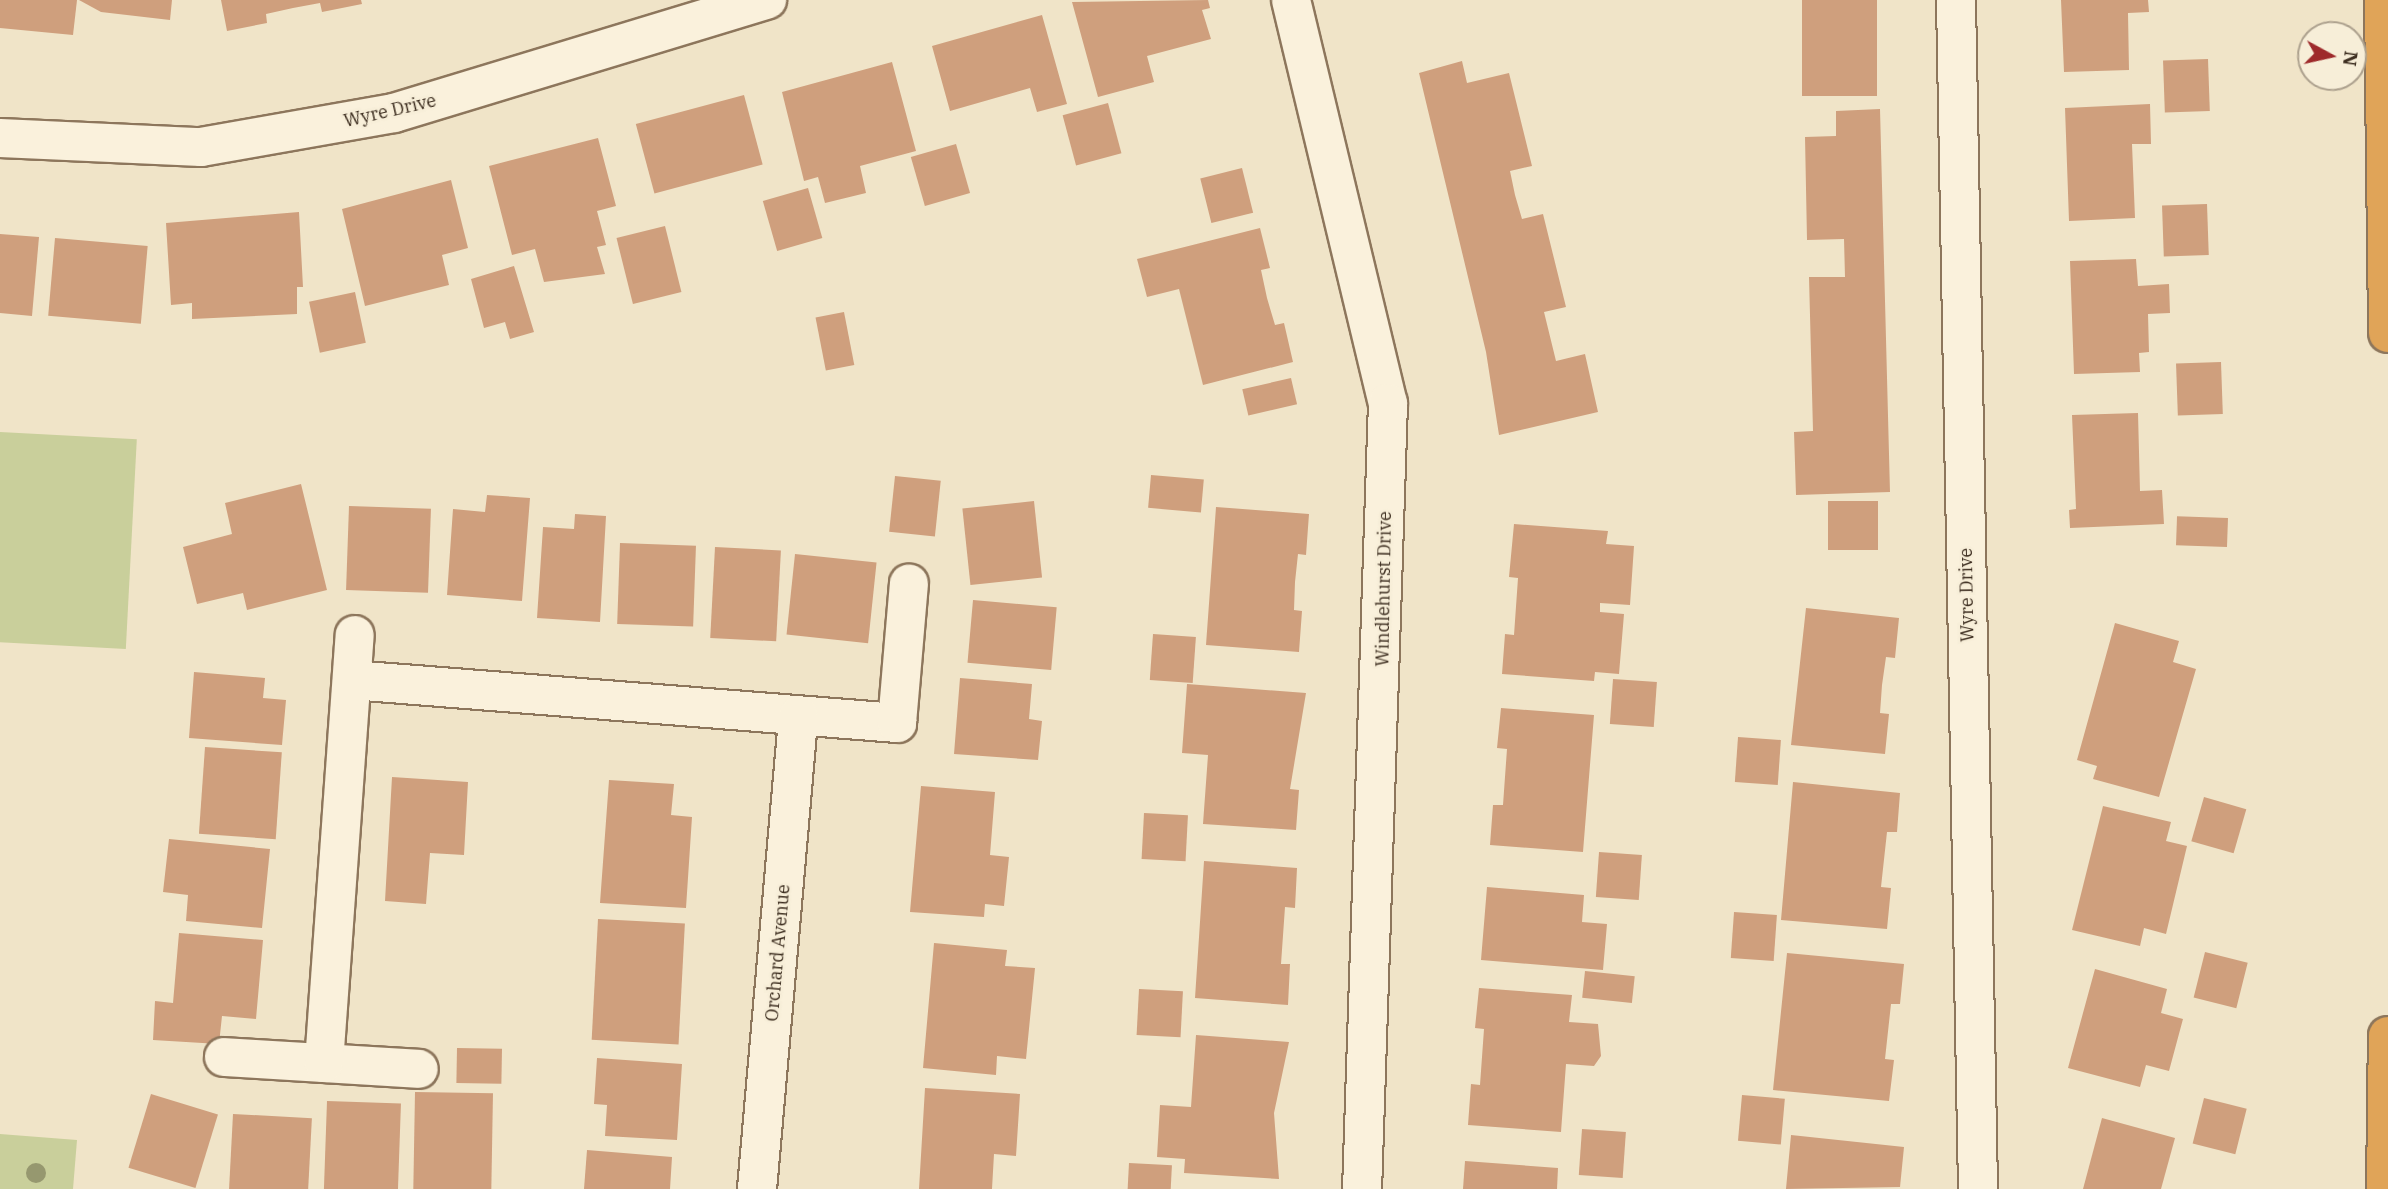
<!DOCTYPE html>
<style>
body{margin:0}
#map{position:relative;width:2388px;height:1189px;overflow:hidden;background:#f0e4c8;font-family:"IBM Plex Serif",serif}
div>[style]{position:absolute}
.green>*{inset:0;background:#c9cf9b;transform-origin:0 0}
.building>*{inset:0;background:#cf9f7d;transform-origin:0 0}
.roads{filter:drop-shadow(2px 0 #8d765c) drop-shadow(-2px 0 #8d765c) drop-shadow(0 2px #8d765c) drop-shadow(0 -2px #8d765c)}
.street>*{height:38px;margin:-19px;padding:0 19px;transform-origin:19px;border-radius:19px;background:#faf1dc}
.highway>*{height:38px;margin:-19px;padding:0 19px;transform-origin:19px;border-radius:19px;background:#e0a458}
.trees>*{width:20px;height:20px;margin:-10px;border-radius:50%;background:#96986f}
span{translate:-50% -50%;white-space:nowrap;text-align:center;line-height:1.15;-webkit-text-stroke:5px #f7eed8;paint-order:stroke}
.street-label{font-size:18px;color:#3d2e20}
.north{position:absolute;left:2297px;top:21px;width:70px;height:70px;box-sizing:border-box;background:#f7eed8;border:2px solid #ada18e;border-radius:50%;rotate:98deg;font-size:19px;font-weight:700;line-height:28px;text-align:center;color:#3d2e20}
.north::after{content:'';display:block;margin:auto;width:24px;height:32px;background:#9e2a2b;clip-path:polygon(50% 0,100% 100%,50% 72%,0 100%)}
</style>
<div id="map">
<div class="green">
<div style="left:0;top:432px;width:137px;height:210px;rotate:3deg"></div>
<div style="clip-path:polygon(0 1134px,77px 1140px,73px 1189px,0 1189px)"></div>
</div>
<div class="building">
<div style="clip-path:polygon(0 0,77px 0,73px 35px,0 28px)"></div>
<div style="clip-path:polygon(79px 0,172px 0,170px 20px,101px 12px)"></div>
<div style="clip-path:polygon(221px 0,361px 0,362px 4px,322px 12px,320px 3px,293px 8px,266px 14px,267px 23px,227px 31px)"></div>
<div style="clip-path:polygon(1208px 0,1210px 8px,1202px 10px,1211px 39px,1147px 56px,1154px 82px,1098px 97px,1072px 2px)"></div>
<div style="left:1802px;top:0;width:75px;height:96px"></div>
<div style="clip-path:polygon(2061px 0,2148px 0,2149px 12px,2128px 13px,2129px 70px,2064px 72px)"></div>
<div style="clip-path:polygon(1042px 15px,1067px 104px,1037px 112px,1030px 88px,950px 111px,932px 46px)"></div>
<div style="left:2208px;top:59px;width:52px;height:45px;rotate:88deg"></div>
<div style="clip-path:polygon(1462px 61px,1467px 83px,1509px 73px,1532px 166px,1510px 171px,1515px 195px,1522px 219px,1543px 214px,1566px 307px,1544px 312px,1556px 361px,1585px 354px,1598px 412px,1499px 435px,1486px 352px,1419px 73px)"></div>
<div style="clip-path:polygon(892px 62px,916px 151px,860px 166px,866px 193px,825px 203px,818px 177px,804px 181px,782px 92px)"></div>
<div style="left:744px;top:95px;width:72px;height:112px;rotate:75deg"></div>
<div style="left:1108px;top:103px;width:52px;height:47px;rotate:75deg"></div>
<div style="clip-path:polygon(2150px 104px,2151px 144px,2132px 144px,2135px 218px,2069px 221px,2065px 108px)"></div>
<div style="clip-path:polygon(1880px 109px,1890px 492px,1796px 495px,1794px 432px,1813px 431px,1809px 277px,1845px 277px,1844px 239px,1807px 240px,1805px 137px,1836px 136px,1836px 111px)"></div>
<div style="clip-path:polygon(598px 138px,616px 206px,597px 211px,606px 245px,597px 247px,605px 274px,544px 282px,535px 249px,512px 255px,489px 166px)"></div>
<div style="left:956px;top:144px;width:51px;height:47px;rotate:74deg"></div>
<div style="left:1242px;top:168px;width:46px;height:43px;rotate:76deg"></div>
<div style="clip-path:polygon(451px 180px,468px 248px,442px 255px,449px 285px,365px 306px,342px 209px)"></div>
<div style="left:808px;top:188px;width:52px;height:47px;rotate:74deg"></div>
<div style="left:2207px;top:204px;width:51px;height:45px;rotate:88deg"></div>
<div style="clip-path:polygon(299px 212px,303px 287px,297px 287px,297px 314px,192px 319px,192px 303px,171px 305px,166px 223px)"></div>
<div style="left:665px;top:226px;width:68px;height:50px;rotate:76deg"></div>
<div style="clip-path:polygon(1260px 228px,1270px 268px,1261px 270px,1267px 298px,1275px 325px,1284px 323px,1293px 362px,1203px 385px,1179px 289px,1147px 297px,1137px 259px)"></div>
<div style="clip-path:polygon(0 234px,39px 237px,32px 316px,0 313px)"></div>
<div style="left:55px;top:238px;width:93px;height:78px;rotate:5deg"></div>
<div style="clip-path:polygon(2136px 259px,2138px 286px,2169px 284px,2170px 313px,2148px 314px,2149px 352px,2139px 353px,2140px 372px,2074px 374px,2070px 261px)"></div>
<div style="clip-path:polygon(514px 266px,534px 332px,510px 339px,505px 322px,484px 328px,471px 279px)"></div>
<div style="left:355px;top:292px;width:52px;height:47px;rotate:78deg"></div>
<div style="left:844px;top:312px;width:54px;height:29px;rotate:79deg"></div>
<div style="left:2221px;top:362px;width:52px;height:45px;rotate:88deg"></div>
<div style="left:1291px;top:378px;width:27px;height:50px;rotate:77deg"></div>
<div style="clip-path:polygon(2138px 413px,2140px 491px,2162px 490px,2164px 524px,2070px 528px,2069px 510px,2076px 509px,2072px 415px)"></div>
<div style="left:1151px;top:475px;width:53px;height:33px;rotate:5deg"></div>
<div style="left:895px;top:476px;width:46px;height:56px;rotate:6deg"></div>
<div style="clip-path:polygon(301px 484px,327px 590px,247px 610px,243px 593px,197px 604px,183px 547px,232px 534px,225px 503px)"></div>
<div style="clip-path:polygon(487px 495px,530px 498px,522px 601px,447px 595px,453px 509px,485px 512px)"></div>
<div style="left:1034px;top:501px;width:77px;height:72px;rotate:84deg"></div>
<div style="left:1878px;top:501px;width:49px;height:50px;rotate:90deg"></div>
<div style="left:349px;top:506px;width:82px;height:84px;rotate:2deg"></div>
<div style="clip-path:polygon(1216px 507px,1309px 514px,1306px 555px,1298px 554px,1295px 582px,1294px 610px,1302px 611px,1299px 652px,1206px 645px)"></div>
<div style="clip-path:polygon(575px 514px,606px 516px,600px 622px,537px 618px,543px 527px,574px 529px)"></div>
<div style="left:2228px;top:518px;width:29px;height:51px;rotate:92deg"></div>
<div style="clip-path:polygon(1514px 524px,1608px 531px,1606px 544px,1634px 546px,1630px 605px,1600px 603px,1600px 612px,1624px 614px,1619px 674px,1595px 672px,1594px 681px,1502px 674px,1505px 634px,1514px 635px,1518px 578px,1509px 577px)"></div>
<div style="left:620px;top:543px;width:76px;height:81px;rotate:2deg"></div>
<div style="left:715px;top:547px;width:66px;height:91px;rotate:3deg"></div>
<div style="left:795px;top:554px;width:82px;height:81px;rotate:6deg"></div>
<div style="left:973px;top:600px;width:84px;height:63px;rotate:5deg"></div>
<div style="clip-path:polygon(1806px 608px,1899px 618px,1895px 658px,1886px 657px,1882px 685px,1880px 713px,1889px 714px,1885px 754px,1791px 745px)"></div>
<div style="clip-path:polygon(2115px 623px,2179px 641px,2173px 662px,2196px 669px,2159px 797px,2093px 779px,2097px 766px,2077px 760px)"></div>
<div style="left:1153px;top:634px;width:43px;height:46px;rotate:4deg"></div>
<div style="clip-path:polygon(194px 672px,265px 678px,263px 698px,286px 700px,282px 745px,189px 738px)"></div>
<div style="clip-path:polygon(960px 678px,1032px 684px,1029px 719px,1042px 721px,1038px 760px,954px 754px)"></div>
<div style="left:1613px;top:679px;width:44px;height:45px;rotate:4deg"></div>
<div style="clip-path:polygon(1187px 684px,1306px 693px,1290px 789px,1299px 790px,1296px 830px,1203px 824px,1208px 755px,1182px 753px)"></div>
<div style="clip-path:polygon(1501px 708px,1594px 715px,1583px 852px,1490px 845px,1493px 805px,1503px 805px,1507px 749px,1497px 748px)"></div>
<div style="left:1738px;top:737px;width:43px;height:45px;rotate:4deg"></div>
<div style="left:205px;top:747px;width:77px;height:87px;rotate:4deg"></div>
<div style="clip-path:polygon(392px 777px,468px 782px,464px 855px,430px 853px,426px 904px,385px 901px)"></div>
<div style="clip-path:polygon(609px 780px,674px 784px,671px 815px,692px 817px,686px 908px,600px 903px)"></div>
<div style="clip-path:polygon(1793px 782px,1900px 793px,1897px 832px,1887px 832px,1881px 887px,1891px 888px,1887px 929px,1781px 920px)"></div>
<div style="clip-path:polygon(921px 786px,995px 792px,990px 855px,1009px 857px,1004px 906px,985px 904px,984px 917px,910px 912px)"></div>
<div style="left:2204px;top:797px;width:44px;height:46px;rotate:16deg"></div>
<div style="clip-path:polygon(2103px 806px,2171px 822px,2166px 841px,2187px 846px,2166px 934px,2144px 928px,2140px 946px,2072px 930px)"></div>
<div style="left:1144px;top:813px;width:44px;height:46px;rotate:3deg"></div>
<div style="clip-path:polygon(169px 839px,270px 849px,262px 928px,186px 921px,188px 895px,163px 892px)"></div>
<div style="left:1599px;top:852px;width:43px;height:45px;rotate:4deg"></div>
<div style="clip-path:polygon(1204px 861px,1297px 868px,1295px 908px,1285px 907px,1281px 964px,1290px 964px,1288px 1005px,1195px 998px)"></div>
<div style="clip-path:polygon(1487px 887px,1584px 895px,1582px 922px,1607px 924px,1603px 970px,1481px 960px)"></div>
<div style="left:1734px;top:912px;width:43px;height:46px;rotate:4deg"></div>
<div style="left:598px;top:919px;width:87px;height:121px;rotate:3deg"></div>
<div style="clip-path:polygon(179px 933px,263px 940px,256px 1019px,222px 1016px,219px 1044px,153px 1040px,155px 1001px,173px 1003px)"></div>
<div style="clip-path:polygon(934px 943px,1007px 950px,1005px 966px,1035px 968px,1026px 1059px,997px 1056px,996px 1075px,923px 1068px)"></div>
<div style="left:2205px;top:952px;width:44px;height:47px;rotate:14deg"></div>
<div style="clip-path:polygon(1787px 953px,1904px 964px,1900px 1004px,1891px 1004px,1885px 1059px,1894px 1060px,1889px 1101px,1773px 1090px)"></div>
<div style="clip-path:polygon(2095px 969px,2167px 989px,2161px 1013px,2183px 1019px,2169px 1071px,2146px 1065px,2140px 1087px,2068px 1068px)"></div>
<div style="left:1585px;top:971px;width:50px;height:27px;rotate:6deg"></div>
<div style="clip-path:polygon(1479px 988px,1572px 995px,1569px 1022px,1598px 1024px,1601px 1056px,1594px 1066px,1566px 1064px,1561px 1132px,1468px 1125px,1471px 1084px,1480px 1085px,1484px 1029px,1475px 1028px)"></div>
<div style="left:1139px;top:989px;width:44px;height:46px;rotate:3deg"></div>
<div style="clip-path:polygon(1196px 1035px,1289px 1042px,1274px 1113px,1279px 1179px,1184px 1173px,1185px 1159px,1157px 1157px,1160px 1105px,1191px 1107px)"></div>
<div style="left:457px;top:1048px;width:45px;height:35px;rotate:1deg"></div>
<div style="clip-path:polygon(597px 1058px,682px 1064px,677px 1140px,605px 1136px,607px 1105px,594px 1104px)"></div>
<div style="clip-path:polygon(925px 1088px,1020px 1094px,1016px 1156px,994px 1154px,992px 1189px,919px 1189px)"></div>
<div style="left:415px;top:1092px;width:78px;height:97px;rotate:1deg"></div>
<div style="left:151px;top:1094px;width:70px;height:77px;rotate:17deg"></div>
<div style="left:1742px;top:1095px;width:43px;height:46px;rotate:5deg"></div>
<div style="left:2204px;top:1098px;width:44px;height:47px;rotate:14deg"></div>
<div style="left:327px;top:1101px;width:74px;height:88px;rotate:2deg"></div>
<div style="left:233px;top:1114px;width:79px;height:75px;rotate:3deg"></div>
<div style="clip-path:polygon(2102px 1118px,2175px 1138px,2161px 1189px,2083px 1189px)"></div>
<div style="left:1582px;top:1129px;width:44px;height:46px;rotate:4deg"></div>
<div style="clip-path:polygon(1791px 1135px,1904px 1147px,1900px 1187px,1786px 1189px)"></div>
<div style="clip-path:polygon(587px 1150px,672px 1157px,670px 1189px,584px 1189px)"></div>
<div style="clip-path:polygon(1465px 1161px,1558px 1168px,1557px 1189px,1463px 1189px)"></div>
<div style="left:1129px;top:1163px;width:43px;height:26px;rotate:3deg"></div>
</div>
<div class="roads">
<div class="street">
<div style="left:1291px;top:0;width:415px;rotate:76.5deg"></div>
<div style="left:1388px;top:403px;width:786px;rotate:91.89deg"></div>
<div style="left:1956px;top:0;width:1189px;rotate:88.94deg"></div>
<div style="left:0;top:138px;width:201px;rotate:2.6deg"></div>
<div style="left:201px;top:147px;width:196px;rotate:-10deg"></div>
<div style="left:394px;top:113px;width:390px;rotate:-16.9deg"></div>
<div style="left:352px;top:680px;width:547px;rotate:4.51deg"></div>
<div style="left:897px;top:723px;width:140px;rotate:-85.1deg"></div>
<div style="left:224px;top:1057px;width:195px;rotate:3.5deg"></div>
<div style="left:324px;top:1063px;width:429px;rotate:-85.9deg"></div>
<div style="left:757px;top:1189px;width:475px;rotate:-85deg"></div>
</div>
<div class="highway">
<div style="left:2384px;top:0;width:333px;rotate:89.3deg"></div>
<div style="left:2386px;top:1189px;width:153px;rotate:-89.3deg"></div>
</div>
</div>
<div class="trees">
<div style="left:36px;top:1173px"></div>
</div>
<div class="street-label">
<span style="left:390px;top:111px;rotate:-13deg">Wyre Drive</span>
<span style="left:1384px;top:589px;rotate:-89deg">Windlehurst Drive</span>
<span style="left:1967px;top:595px;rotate:-91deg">Wyre Drive</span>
<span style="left:778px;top:953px;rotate:-85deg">Orchard Avenue</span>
</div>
<div class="north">N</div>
</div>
